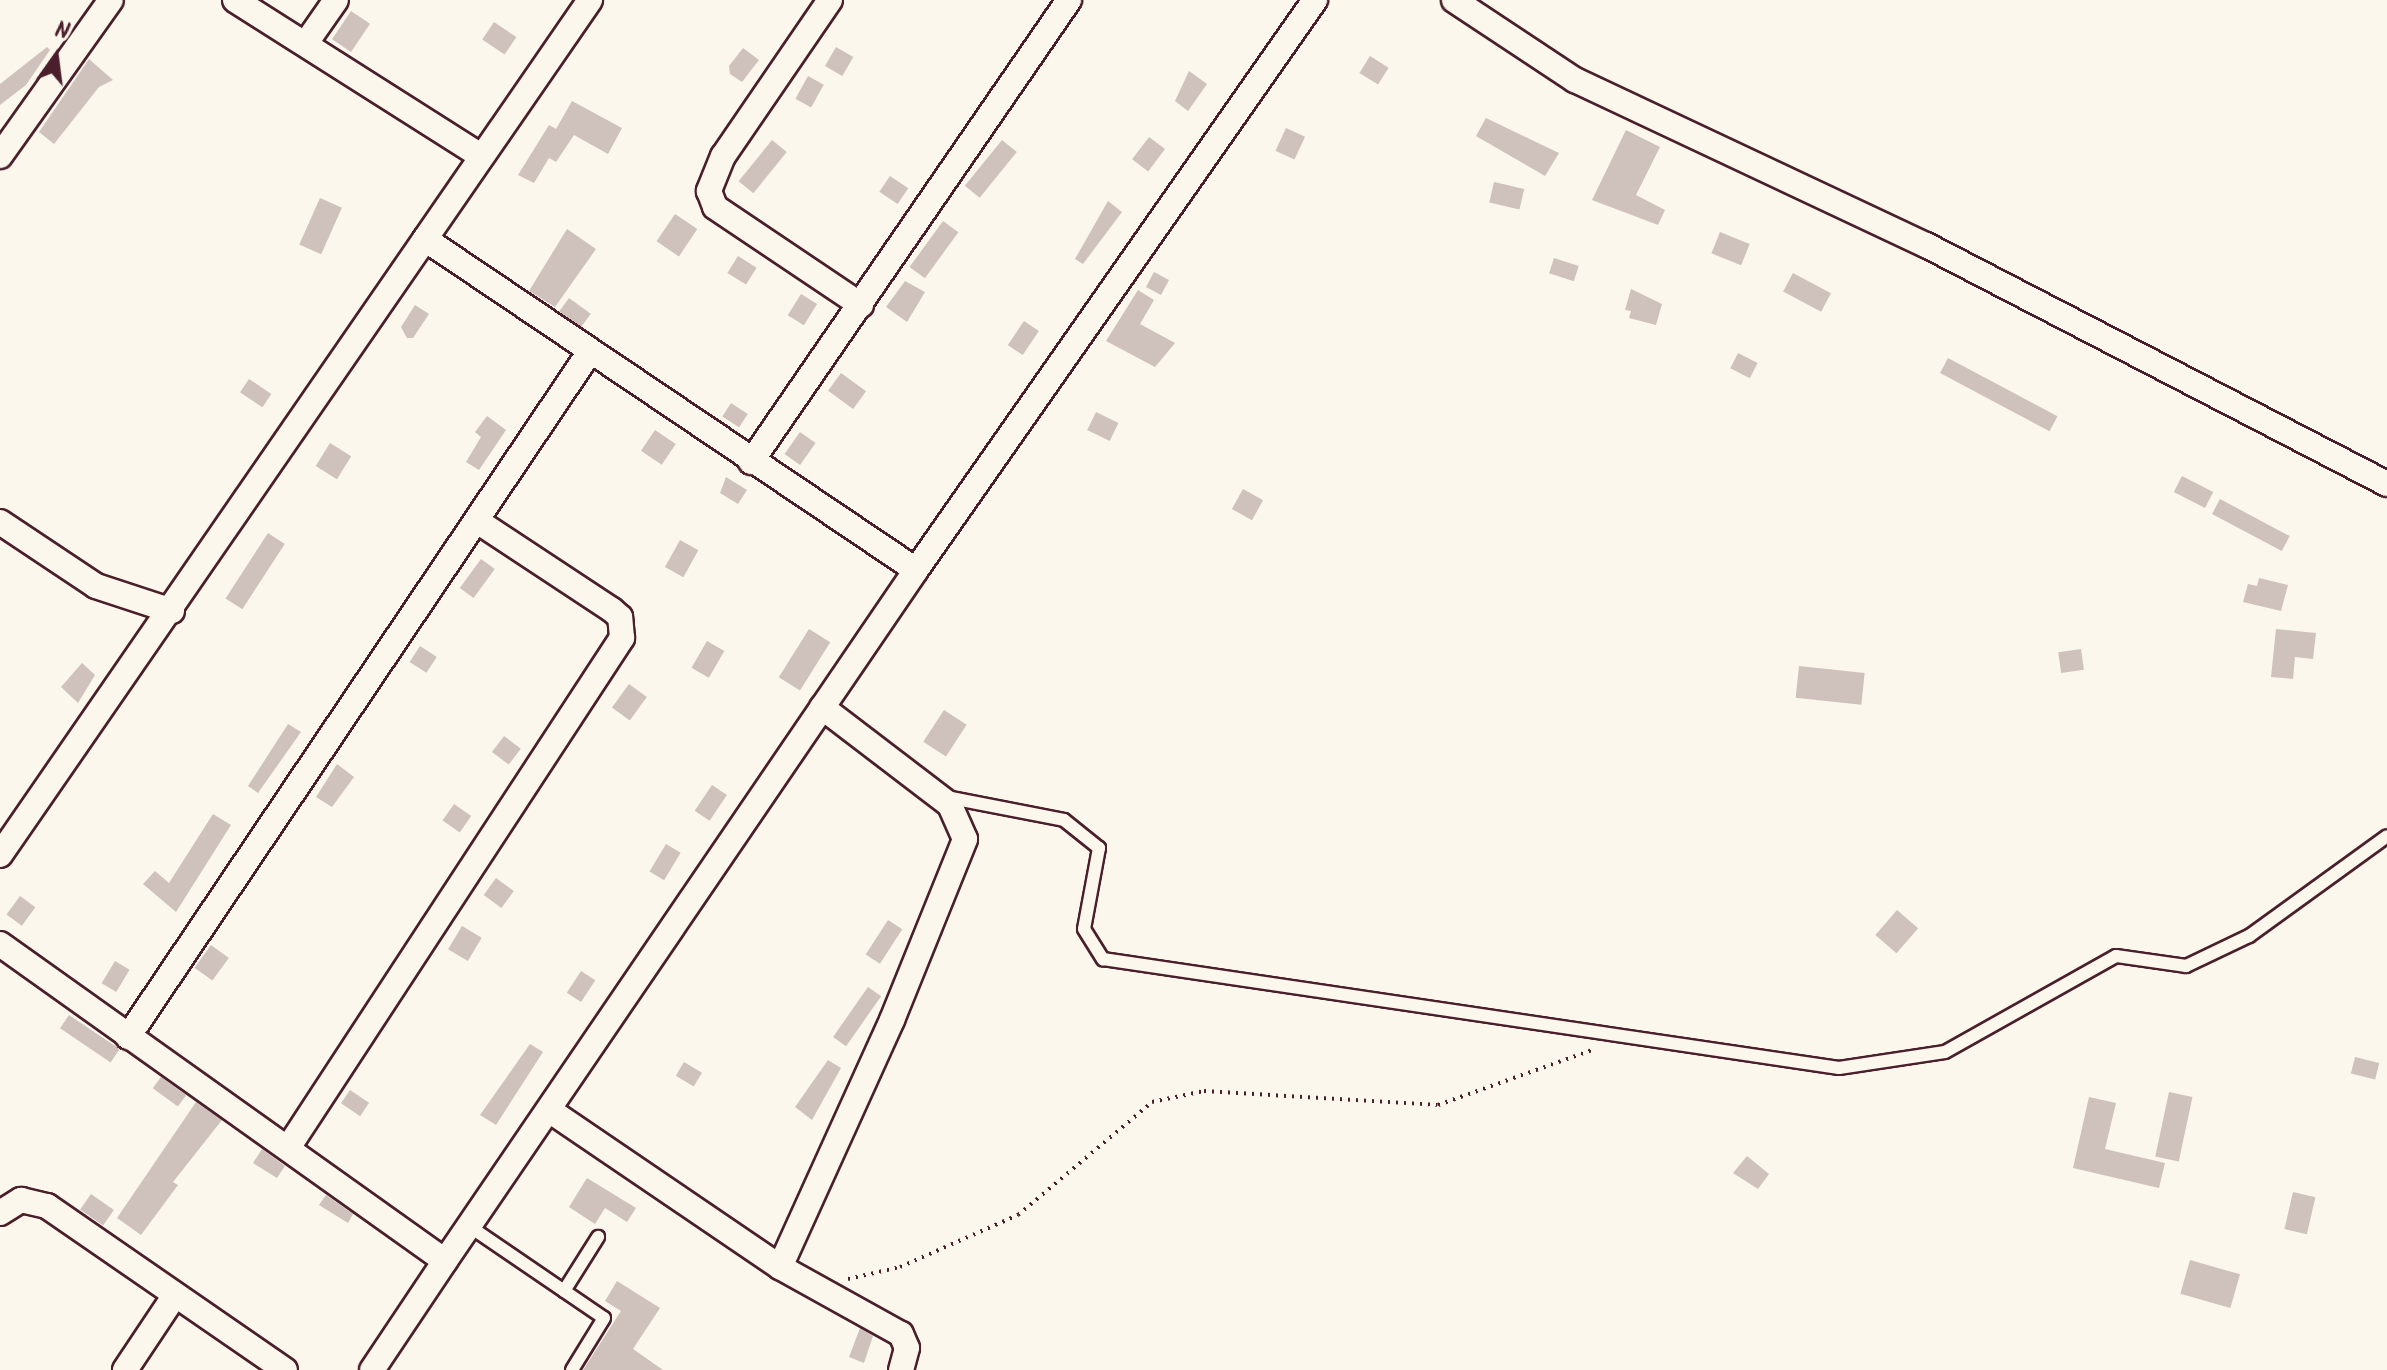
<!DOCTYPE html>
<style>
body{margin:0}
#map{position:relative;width:2387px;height:1370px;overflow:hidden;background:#fbf7ec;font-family:Kalam,sans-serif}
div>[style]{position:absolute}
.building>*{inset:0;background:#cfc2bc;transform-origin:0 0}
.path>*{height:4px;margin-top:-2px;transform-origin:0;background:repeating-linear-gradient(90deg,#4a1f2b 0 2px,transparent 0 8px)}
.roads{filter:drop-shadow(2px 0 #4a1f2b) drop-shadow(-2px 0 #4a1f2b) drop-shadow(0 2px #4a1f2b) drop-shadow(0 -2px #4a1f2b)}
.lane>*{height:12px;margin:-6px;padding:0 6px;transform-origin:6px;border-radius:6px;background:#fbf7ec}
.street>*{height:24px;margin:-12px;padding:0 12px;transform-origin:12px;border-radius:12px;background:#fbf7ec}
span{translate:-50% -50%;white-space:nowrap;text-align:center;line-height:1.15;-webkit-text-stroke:6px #fbf7ec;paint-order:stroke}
.north{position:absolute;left:16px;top:16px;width:80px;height:80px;-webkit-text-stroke:6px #fbf7ec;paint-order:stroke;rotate:14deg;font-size:22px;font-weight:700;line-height:32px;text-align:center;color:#4a1f2b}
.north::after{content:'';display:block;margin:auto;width:28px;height:36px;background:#4a1f2b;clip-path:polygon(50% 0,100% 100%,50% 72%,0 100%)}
</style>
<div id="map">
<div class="building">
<div style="left:351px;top:11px;width:23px;height:34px;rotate:34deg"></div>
<div style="left:494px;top:22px;width:27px;height:21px;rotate:34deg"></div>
<div style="clip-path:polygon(47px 47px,50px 50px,26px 85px,0 105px,0 84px)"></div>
<div style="left:836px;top:47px;width:20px;height:22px;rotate:30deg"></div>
<div style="clip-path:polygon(743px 48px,759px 60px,742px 82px,730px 74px,729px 66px)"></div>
<div style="left:1370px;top:56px;width:22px;height:20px;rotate:32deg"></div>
<div style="clip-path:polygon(89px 59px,113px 80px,99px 87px,54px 144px,39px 132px)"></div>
<div style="clip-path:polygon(1189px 71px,1207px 84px,1188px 111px,1175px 101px)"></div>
<div style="left:808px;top:76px;width:18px;height:26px;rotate:29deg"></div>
<div style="clip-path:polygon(572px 101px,622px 128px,608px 154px,574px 135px,556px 162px,549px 158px,534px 183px,518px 175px,549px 125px,556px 129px)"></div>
<div style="clip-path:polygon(1486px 118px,1559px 153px,1545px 176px,1476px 136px)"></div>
<div style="left:1286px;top:128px;width:21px;height:25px;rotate:25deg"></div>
<div style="clip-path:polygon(1626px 130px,1660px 147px,1636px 195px,1665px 210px,1658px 225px,1592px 200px)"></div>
<div style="left:1149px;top:137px;width:20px;height:28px;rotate:37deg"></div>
<div style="left:772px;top:140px;width:19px;height:53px;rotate:39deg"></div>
<div style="left:1002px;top:140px;width:19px;height:59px;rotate:39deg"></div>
<div style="left:890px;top:176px;width:22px;height:19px;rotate:34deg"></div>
<div style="left:1494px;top:182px;width:31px;height:21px;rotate:13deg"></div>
<div style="left:320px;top:198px;width:24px;height:51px;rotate:24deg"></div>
<div style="clip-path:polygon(1108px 201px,1122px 212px,1083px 264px,1075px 259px)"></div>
<div style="left:675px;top:214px;width:27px;height:33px;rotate:34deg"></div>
<div style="left:943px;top:221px;width:19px;height:57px;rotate:36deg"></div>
<div style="clip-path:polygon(567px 229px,596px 249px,555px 307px,529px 291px)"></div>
<div style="left:1720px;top:232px;width:32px;height:23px;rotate:22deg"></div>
<div style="left:738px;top:256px;width:22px;height:20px;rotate:32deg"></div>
<div style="left:1554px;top:258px;width:26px;height:16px;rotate:18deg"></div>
<div style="left:1154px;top:272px;width:17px;height:17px;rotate:28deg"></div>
<div style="left:1793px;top:273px;width:43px;height:21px;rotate:28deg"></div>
<div style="clip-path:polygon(905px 281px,925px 292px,907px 322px,886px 307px)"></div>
<div style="clip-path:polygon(1631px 289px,1662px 304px,1656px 325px,1629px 318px,1631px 311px,1625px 310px)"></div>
<div style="clip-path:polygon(1138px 290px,1154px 300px,1140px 324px,1175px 343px,1155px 367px,1106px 341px)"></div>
<div style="left:801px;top:294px;width:19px;height:25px;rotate:32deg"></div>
<div style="left:569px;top:298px;width:27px;height:17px;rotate:36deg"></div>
<div style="clip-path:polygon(415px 305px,429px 314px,413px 338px,407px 338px,401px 327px)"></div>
<div style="left:1024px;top:321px;width:18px;height:29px;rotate:34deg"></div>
<div style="left:1738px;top:353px;width:22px;height:17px;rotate:27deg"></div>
<div style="left:1948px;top:358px;width:124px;height:17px;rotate:28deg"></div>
<div style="left:841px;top:373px;width:31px;height:22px;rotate:36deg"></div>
<div style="left:249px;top:379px;width:27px;height:16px;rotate:34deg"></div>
<div style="left:731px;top:403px;width:20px;height:16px;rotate:33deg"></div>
<div style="left:1096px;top:412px;width:25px;height:20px;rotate:26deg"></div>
<div style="clip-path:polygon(487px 416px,506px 430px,479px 470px,466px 462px,481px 437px,475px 432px)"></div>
<div style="left:655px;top:430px;width:25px;height:25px;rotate:34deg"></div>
<div style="left:800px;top:432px;width:19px;height:27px;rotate:35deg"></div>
<div style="left:330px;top:443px;width:25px;height:27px;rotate:32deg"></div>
<div style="left:2182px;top:476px;width:35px;height:18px;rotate:27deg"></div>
<div style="clip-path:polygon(726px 477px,747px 490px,738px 504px,720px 493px)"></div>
<div style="left:1243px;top:489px;width:23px;height:23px;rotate:29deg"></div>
<div style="left:2220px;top:499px;width:79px;height:17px;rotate:28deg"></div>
<div style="left:268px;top:533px;width:20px;height:78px;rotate:33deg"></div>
<div style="left:680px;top:540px;width:21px;height:31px;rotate:29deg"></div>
<div style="left:481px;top:559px;width:17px;height:36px;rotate:36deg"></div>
<div style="clip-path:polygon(2259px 578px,2288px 585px,2281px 611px,2243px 602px,2248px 584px,2257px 586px)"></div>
<div style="left:809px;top:629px;width:25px;height:57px;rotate:32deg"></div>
<div style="clip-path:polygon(2276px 629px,2316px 633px,2313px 659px,2295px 657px,2293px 679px,2271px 677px)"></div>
<div style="left:707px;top:641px;width:20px;height:31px;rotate:30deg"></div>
<div style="left:420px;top:646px;width:20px;height:19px;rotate:33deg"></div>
<div style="left:2081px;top:649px;width:21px;height:23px;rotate:82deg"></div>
<div style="clip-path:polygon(82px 663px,95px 675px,78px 703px,61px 687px)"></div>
<div style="left:1799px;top:666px;width:66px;height:32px;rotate:6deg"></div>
<div style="left:629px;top:684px;width:22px;height:29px;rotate:36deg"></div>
<div style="left:944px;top:710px;width:27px;height:38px;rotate:33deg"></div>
<div style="clip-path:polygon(288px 724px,301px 732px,258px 793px,248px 786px)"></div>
<div style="left:504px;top:736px;width:21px;height:20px;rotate:37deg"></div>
<div style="clip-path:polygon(337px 764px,354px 777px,332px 807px,316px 797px)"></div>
<div style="left:712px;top:785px;width:18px;height:31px;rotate:34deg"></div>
<div style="left:454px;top:804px;width:21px;height:20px;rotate:35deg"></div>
<div style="clip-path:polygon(213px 814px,231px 825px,176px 912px,143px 884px,155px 871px,169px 883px)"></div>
<div style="left:666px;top:844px;width:17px;height:32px;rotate:31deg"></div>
<div style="left:496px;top:878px;width:22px;height:21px;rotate:36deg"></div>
<div style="left:20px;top:896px;width:19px;height:23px;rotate:36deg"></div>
<div style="left:1897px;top:910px;width:28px;height:33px;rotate:41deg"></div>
<div style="left:888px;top:920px;width:17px;height:41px;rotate:33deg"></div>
<div style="left:462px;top:926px;width:23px;height:27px;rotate:31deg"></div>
<div style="left:211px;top:945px;width:22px;height:28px;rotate:36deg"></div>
<div style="left:115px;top:961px;width:17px;height:26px;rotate:31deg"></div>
<div style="left:581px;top:971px;width:17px;height:26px;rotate:33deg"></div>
<div style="left:868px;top:987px;width:16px;height:61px;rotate:35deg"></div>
<div style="left:69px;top:1015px;width:61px;height:16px;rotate:34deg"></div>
<div style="clip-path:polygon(530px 1044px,543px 1052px,496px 1125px,480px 1115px)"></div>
<div style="left:2355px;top:1057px;width:25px;height:17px;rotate:14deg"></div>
<div style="clip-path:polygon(828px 1060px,841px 1068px,812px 1120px,795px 1107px)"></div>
<div style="left:684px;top:1062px;width:21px;height:16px;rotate:31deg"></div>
<div style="left:161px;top:1077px;width:31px;height:14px;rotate:36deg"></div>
<div style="left:350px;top:1090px;width:23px;height:16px;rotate:34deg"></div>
<div style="left:2169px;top:1092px;width:24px;height:66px;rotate:12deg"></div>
<div style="clip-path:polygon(2089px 1097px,2116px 1103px,2105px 1149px,2165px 1163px,2159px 1188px,2073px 1168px)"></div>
<div style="clip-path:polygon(196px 1102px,222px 1120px,173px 1182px,178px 1185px,141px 1235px,117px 1218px)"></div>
<div style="clip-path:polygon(262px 1149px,285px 1166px,277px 1178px,253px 1163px)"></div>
<div style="clip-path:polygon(1747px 1156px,1769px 1174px,1758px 1189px,1733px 1173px)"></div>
<div style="clip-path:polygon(587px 1178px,636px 1208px,627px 1222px,605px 1208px,595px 1224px,569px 1207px)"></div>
<div style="left:2293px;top:1192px;width:23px;height:38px;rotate:13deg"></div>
<div style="left:91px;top:1194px;width:28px;height:19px;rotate:35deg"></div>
<div style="clip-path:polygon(326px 1195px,353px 1214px,348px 1223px,319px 1205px)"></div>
<div style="left:2190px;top:1260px;width:52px;height:35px;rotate:16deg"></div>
<div style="clip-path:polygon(617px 1281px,660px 1308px,633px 1349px,663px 1370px,583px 1370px,621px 1311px,605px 1301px)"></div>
<div style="clip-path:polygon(860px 1328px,873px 1336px,864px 1363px,849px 1357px)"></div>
</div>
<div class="path">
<div style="left:848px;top:1279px;width:53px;rotate:-13deg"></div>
<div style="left:900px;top:1267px;width:129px;rotate:-23.8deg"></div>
<div style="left:1018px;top:1215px;width:175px;rotate:-40.1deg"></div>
<div style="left:1152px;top:1102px;width:53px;rotate:-11.9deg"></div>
<div style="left:1204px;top:1091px;width:234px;rotate:3.4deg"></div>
<div style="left:1438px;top:1105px;width:167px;rotate:-19.6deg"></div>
</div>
<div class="roads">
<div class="lane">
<div style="left:946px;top:797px;width:120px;rotate:11deg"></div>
<div style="left:1064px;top:820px;width:45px;rotate:38.7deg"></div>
<div style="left:1099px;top:848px;width:82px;rotate:100.5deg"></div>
<div style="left:1084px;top:929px;width:36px;rotate:58deg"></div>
<div style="left:1103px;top:959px;width:744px;rotate:8.42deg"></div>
<div style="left:1839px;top:1068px;width:107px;rotate:-8.6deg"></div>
<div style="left:1945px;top:1052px;width:196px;rotate:-29.3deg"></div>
<div style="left:2116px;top:956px;width:71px;rotate:8.1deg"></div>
<div style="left:2186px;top:966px;width:70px;rotate:-25.5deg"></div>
<div style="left:2249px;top:936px;width:170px;rotate:-35.9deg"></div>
<div style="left:469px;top:1226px;width:163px;rotate:34.3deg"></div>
<div style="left:604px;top:1318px;width:61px;rotate:121.6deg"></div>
<div style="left:564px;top:1291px;width:64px;rotate:-57.8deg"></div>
</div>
<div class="street">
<div style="left:235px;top:0;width:291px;rotate:32.4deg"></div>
<div style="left:830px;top:0;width:189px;rotate:124.4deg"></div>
<div style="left:723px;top:156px;width:38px;rotate:112deg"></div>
<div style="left:709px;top:191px;width:17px;rotate:69deg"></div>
<div style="left:715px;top:207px;width:176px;rotate:33.9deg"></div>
<div style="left:1454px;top:0;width:145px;rotate:33.5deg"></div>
<div style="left:1575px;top:80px;width:388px;rotate:25.2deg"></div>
<div style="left:1926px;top:245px;width:519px;rotate:27.4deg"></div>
<div style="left:306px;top:43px;width:52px;rotate:-55.1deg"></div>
<div style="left:0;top:156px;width:191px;rotate:-54.6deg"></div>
<div style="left:425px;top:239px;width:592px;rotate:33.99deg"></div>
<div style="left:751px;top:462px;width:561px;rotate:-55.46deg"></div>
<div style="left:0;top:522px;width:115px;rotate:33.7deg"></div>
<div style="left:96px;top:586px;width:80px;rotate:18.2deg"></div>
<div style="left:0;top:855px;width:1039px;rotate:-55.39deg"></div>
<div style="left:0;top:944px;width:546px;rotate:35.46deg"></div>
<div style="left:445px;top:1261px;width:131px;rotate:123.8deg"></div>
<div style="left:128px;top:1037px;width:825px;rotate:-56.02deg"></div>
<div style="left:549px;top:1110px;width:279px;rotate:34.2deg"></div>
<div style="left:780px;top:1267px;width:271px;rotate:-65.6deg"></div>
<div style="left:892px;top:1020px;width:195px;rotate:-68deg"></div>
<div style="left:965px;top:839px;width:37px;rotate:-114deg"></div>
<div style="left:950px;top:805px;width:161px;rotate:-142.6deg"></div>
<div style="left:288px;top:1148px;width:610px;rotate:-56.78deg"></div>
<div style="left:622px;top:638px;width:21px;rotate:-95deg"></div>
<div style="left:620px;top:617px;width:11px;rotate:-139deg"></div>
<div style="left:612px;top:610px;width:162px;rotate:-146.6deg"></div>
<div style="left:0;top:1213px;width:25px;rotate:-32deg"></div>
<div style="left:21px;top:1200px;width:27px;rotate:13deg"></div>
<div style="left:47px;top:1206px;width:289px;rotate:34.6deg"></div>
<div style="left:445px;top:1261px;width:836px;rotate:-55.72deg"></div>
<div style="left:916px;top:570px;width:696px;rotate:-55.01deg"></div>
<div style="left:780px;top:1267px;width:138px;rotate:29deg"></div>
<div style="left:901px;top:1334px;width:15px;rotate:67deg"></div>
<div style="left:907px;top:1348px;width:23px;rotate:105deg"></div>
<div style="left:125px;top:1370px;width:90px;rotate:-56.3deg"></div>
</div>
</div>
<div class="north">N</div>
</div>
